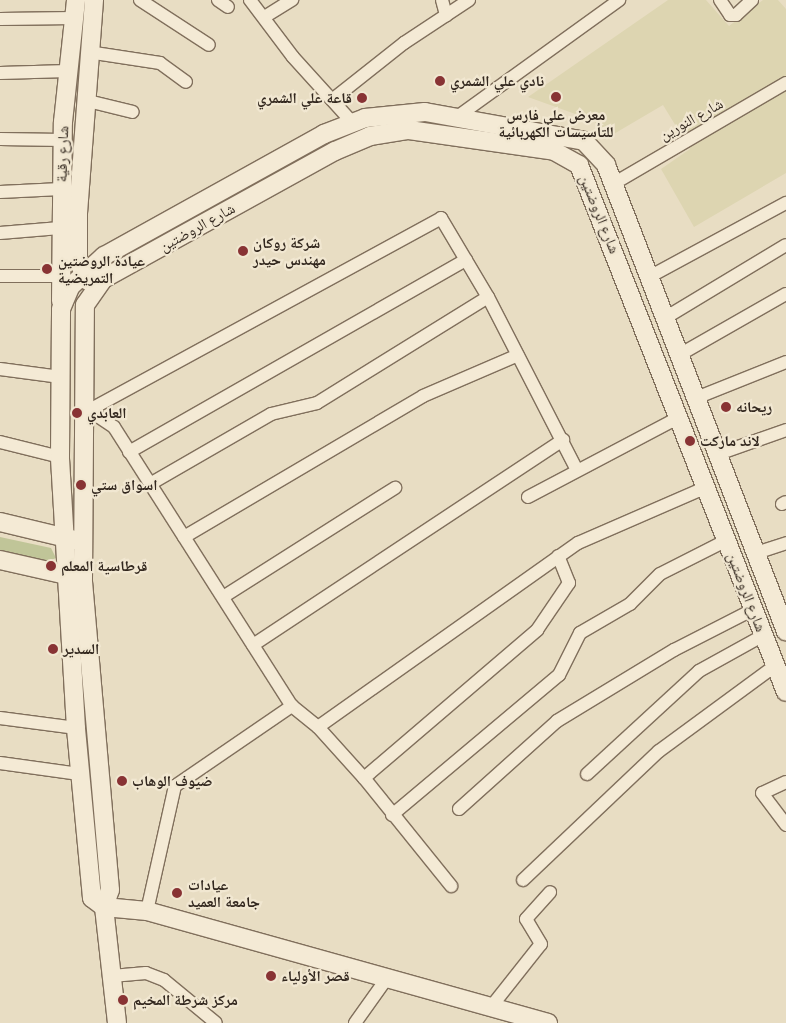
<!DOCTYPE html>
<meta charset="utf-8">
<style>
body{margin:0}
#map{position:relative;width:786px;height:1023px;overflow:hidden;background:#e8ddc3;font-family:"PT Serif","Noto Naskh Arabic",serif}
div>[style]{position:absolute}
.farmland>*{inset:0;background:#ddd5b1}
.green>*{inset:0;background:#c0c598}
.roads{filter:drop-shadow(1px 0 #806f5c) drop-shadow(-1px 0 #806f5c) drop-shadow(0 1px #806f5c) drop-shadow(0 -1px #806f5c)}
.street>*{height:12px;margin:-6px;padding:0 6px;transform-origin:6px;border-radius:6px;background:#f4ead5}
.secondary>*{height:18px;margin:-9px;padding:0 9px;transform-origin:9px;border-radius:9px;background:#f4ead5}
.dots>*{width:14px;height:14px;translate:-50% -50%;box-sizing:border-box;border:2px solid #f1e7d1;border-radius:50%}
span{translate:-50% -50%;white-space:nowrap;text-align:center;line-height:1.15;-webkit-text-stroke:4.5px #f1e7d1;paint-order:stroke}
.poi-label{font-size:15px;color:#32271e;font-weight:700}
.left{translate:0 -50%;text-align:left}
.right{translate:-100% -50%;text-align:right}
.street-label{font-size:15px;color:#32271e}
</style>
<div id="map">
<div class="farmland">
<div style="clip-path:polygon(668px 0,706px 0,729px 26px,763px 0,778px 0,786px 9px,786px 173px,694px 227px,661px 169px,690px 149px,663px 105px,612px 135px,592px 120px,528px 97px)"></div>
</div>
<div class="green">
<div style="clip-path:polygon(0 537px,51px 548px,56px 558px,49px 561px,0 550px)"></div>
</div>
<div class="roads">
<div class="street">
<div style="left:140px;top:0;width:82px;rotate:33.1deg"></div>
<div style="left:218px;top:0;width:12px;rotate:35deg"></div>
<div style="left:250px;top:0;width:71px;rotate:53deg"></div>
<div style="left:293px;top:57px;width:88px;rotate:47.8deg"></div>
<div style="left:442px;top:0;width:16px;rotate:75deg"></div>
<div style="left:720px;top:0;width:18px;rotate:56deg"></div>
<div style="left:730px;top:15px;width:6px"></div>
<div style="left:736px;top:15px;width:22px;rotate:-43deg"></div>
<div style="left:266px;top:16px;width:31px;rotate:-32deg"></div>
<div style="left:0;top:19px;width:74px;rotate:-0.8deg"></div>
<div style="left:88px;top:52px;width:73px;rotate:8.7deg"></div>
<div style="left:160px;top:63px;width:32px;rotate:36deg"></div>
<div style="left:0;top:73px;width:68px;rotate:-1.7deg"></div>
<div style="left:84px;top:100px;width:50px;rotate:13.8deg"></div>
<div style="left:332px;top:100px;width:92px;rotate:-38.4deg"></div>
<div style="left:404px;top:43px;width:78px;rotate:-33.5deg"></div>
<div style="left:457px;top:117px;width:200px;rotate:-35.8deg"></div>
<div style="left:0;top:139px;width:63px;rotate:0.9deg"></div>
<div style="left:613px;top:184px;width:200px;rotate:-30.3deg"></div>
<div style="left:0;top:192px;width:61px;rotate:-2.8deg"></div>
<div style="left:0;top:233px;width:60px;rotate:-4.8deg"></div>
<div style="left:0;top:276px;width:61px"></div>
<div style="left:649px;top:277px;width:156px;rotate:-28.4deg"></div>
<div style="left:665px;top:318px;width:141px;rotate:-31.1deg"></div>
<div style="left:679px;top:355px;width:123px;rotate:-29.7deg"></div>
<div style="left:0;top:369px;width:61px;rotate:7.6deg"></div>
<div style="left:696px;top:398px;width:97px;rotate:-21.8deg"></div>
<div style="left:82px;top:414px;width:409px;rotate:-28.6deg"></div>
<div style="left:441px;top:218px;width:92px;rotate:59.3deg"></div>
<div style="left:488px;top:297px;width:195px;rotate:62.8deg"></div>
<div style="left:82px;top:414px;width:17px;rotate:10deg"></div>
<div style="left:99px;top:417px;width:18px;rotate:34deg"></div>
<div style="left:114px;top:427px;width:331px;rotate:57.5deg"></div>
<div style="left:292px;top:706px;width:33px;rotate:39deg"></div>
<div style="left:318px;top:727px;width:69px;rotate:48deg"></div>
<div style="left:364px;top:778px;width:139px;rotate:51.1deg"></div>
<div style="left:0;top:442px;width:62px;rotate:14deg"></div>
<div style="left:129px;top:452px;width:388px;rotate:-29.7deg"></div>
<div style="left:718px;top:454px;width:72px;rotate:-19.4deg"></div>
<div style="left:150px;top:484px;width:140px;rotate:-30deg"></div>
<div style="left:271px;top:414px;width:47px;rotate:-13.4deg"></div>
<div style="left:317px;top:403px;width:201px;rotate:-31.8deg"></div>
<div style="left:528px;top:497px;width:172px;rotate:-27.8deg"></div>
<div style="left:782px;top:504px;width:4px;rotate:-27deg"></div>
<div style="left:184px;top:537px;width:277px;rotate:-30.5deg"></div>
<div style="left:423px;top:396px;width:103px;rotate:-23.3deg"></div>
<div style="left:756px;top:553px;width:32px;rotate:-18deg"></div>
<div style="left:223px;top:597px;width:204px;rotate:-32.4deg"></div>
<div style="left:253px;top:645px;width:372px;rotate:-33.5deg"></div>
<div style="left:0;top:718px;width:77px;rotate:7.5deg"></div>
<div style="left:318px;top:727px;width:319px;rotate:-35.3deg"></div>
<div style="left:578px;top:543px;width:141px;rotate:-23.5deg"></div>
<div style="left:0;top:763px;width:80px;rotate:7.9deg"></div>
<div style="left:587px;top:774px;width:152px;rotate:-42.6deg"></div>
<div style="left:699px;top:671px;width:74px;rotate:-29deg"></div>
<div style="left:364px;top:778px;width:228px;rotate:-40.5deg"></div>
<div style="left:537px;top:630px;width:57px;rotate:-55.8deg"></div>
<div style="left:569px;top:583px;width:29px;rotate:-112deg"></div>
<div style="left:786px;top:782px;width:26px;rotate:155deg"></div>
<div style="left:762px;top:793px;width:40px;rotate:53deg"></div>
<div style="left:459px;top:809px;width:132px;rotate:-41.9deg"></div>
<div style="left:557px;top:721px;width:137px;rotate:-31.3deg"></div>
<div style="left:674px;top:650px;width:90px;rotate:-27.1deg"></div>
<div style="left:392px;top:815px;width:218px;rotate:-40deg"></div>
<div style="left:559px;top:675px;width:47px;rotate:-63.4deg"></div>
<div style="left:580px;top:633px;width:58px;rotate:-30.1deg"></div>
<div style="left:630px;top:604px;width:42px;rotate:-45deg"></div>
<div style="left:660px;top:574px;width:75px;rotate:-26.9deg"></div>
<div style="left:523px;top:880px;width:187px;rotate:-43.5deg"></div>
<div style="left:659px;top:751px;width:145px;rotate:-36.3deg"></div>
<div style="left:147px;top:911px;width:128px;rotate:-77.4deg"></div>
<div style="left:175px;top:786px;width:142px;rotate:-34.4deg"></div>
<div style="left:112px;top:976px;width:34px;rotate:-5deg"></div>
<div style="left:146px;top:973px;width:19px;rotate:21deg"></div>
<div style="left:164px;top:980px;width:67px;rotate:39.6deg"></div>
<div style="left:491px;top:1007px;width:80px;rotate:-51.6deg"></div>
<div style="left:541px;top:944px;width:29px;rotate:-121deg"></div>
<div style="left:526px;top:919px;width:36px;rotate:-48deg"></div>
<div style="left:355px;top:1023px;width:55px;rotate:-54.6deg"></div>
</div>
<div class="secondary">
<div style="left:88px;top:281px;width:22px;rotate:-117deg"></div>
<div style="left:78px;top:261px;width:48px;rotate:-90deg"></div>
<div style="left:78px;top:213px;width:214px;rotate:-85.7deg"></div>
<div style="left:61px;top:301px;width:179px;rotate:-89.4deg"></div>
<div style="left:63px;top:122px;width:123px;rotate:-83.9deg"></div>
<div style="left:0;top:522px;width:77px;rotate:13.5deg"></div>
<div style="left:0;top:560px;width:77px;rotate:12.8deg"></div>
<div style="left:117px;top:1023px;width:117px;rotate:-96.4deg"></div>
<div style="left:104px;top:907px;width:18px;rotate:-71deg"></div>
<div style="left:110px;top:890px;width:312px;rotate:-95deg"></div>
<div style="left:83px;top:579px;width:274px;rotate:-89.6deg"></div>
<div style="left:85px;top:305px;width:32px;rotate:-55deg"></div>
<div style="left:103px;top:279px;width:265px;rotate:-28.9deg"></div>
<div style="left:335px;top:151px;width:38px;rotate:-23deg"></div>
<div style="left:370px;top:136px;width:39px;rotate:-9deg"></div>
<div style="left:409px;top:130px;width:147px;rotate:8.2deg"></div>
<div style="left:554px;top:151px;width:29px;rotate:29deg"></div>
<div style="left:579px;top:165px;width:566px;rotate:68.56deg"></div>
<div style="left:548px;top:1023px;width:416px;rotate:-164.4deg"></div>
<div style="left:147px;top:911px;width:43px;rotate:-174.7deg"></div>
<div style="left:104px;top:907px;width:15px;rotate:-143deg"></div>
<div style="left:92px;top:898px;width:171px;rotate:-95.4deg"></div>
<div style="left:76px;top:728px;width:271px;rotate:-93.4deg"></div>
<div style="left:60px;top:457px;width:148px;rotate:-89.6deg"></div>
<div style="left:61px;top:309px;width:25px;rotate:-67deg"></div>
<div style="left:71px;top:286px;width:45px;rotate:-42.3deg"></div>
<div style="left:104px;top:256px;width:252px;rotate:-29deg"></div>
<div style="left:324px;top:134px;width:44px;rotate:-21.3deg"></div>
<div style="left:365px;top:118px;width:60px;rotate:-5.7deg"></div>
<div style="left:425px;top:112px;width:162px;rotate:10.3deg"></div>
<div style="left:584px;top:141px;width:33px;rotate:47deg"></div>
<div style="left:606px;top:165px;width:500px;rotate:68.9deg"></div>
</div>
</div>
<div class="dots">
<div style="left:440px;top:81px;background:#883334"></div>
<div style="left:556px;top:97px;background:#883334"></div>
<div style="left:362px;top:98px;background:#883334"></div>
<div style="left:243px;top:251px;background:#883334"></div>
<div style="left:47px;top:269px;background:#883334"></div>
<div style="left:726px;top:407px;background:#883334"></div>
<div style="left:77px;top:413px;background:#883334"></div>
<div style="left:690px;top:441px;background:#883334"></div>
<div style="left:81px;top:485px;background:#883334"></div>
<div style="left:51px;top:566px;background:#883334"></div>
<div style="left:53px;top:649px;background:#883334"></div>
<div style="left:122px;top:781px;background:#883334"></div>
<div style="left:177px;top:893px;background:#883334"></div>
<div style="left:271px;top:976px;background:#883334"></div>
<div style="left:123px;top:1000px;background:#883334"></div>
</div>
<div class="poi-label">
<span class="left" style="left:450px;top:81px">نادي علي الشمري</span>
<span class="right" style="left:352px;top:98px">قاعة علي الشمري</span>
<span style="left:556px;top:123px">معرض علي فارس<br>للتأسيسات الكهربائية</span>
<span class="left" style="left:253px;top:251px">شركة روكان<br>مهندس حيدر</span>
<span class="left" style="left:58px;top:269px">عيادة الروضتين<br>التمريضية</span>
<span class="left" style="left:736px;top:407px">ريحانه</span>
<span class="left" style="left:87px;top:413px">العابدي</span>
<span class="left" style="left:700px;top:441px">لاند ماركت</span>
<span class="left" style="left:91px;top:485px">اسواق ستي</span>
<span class="left" style="left:61px;top:566px">قرطاسية المعلم</span>
<span class="left" style="left:63px;top:649px">السدير</span>
<span class="left" style="left:132px;top:781px">ضيوف الوهاب</span>
<span class="left" style="left:188px;top:893px">عيادات<br>جامعة العميد</span>
<span class="left" style="left:281px;top:976px">قصر الأولياء</span>
<span class="left" style="left:133px;top:1000px">مركز شرطة المخيم</span>
</div>
<div class="street-label">
<span style="left:691px;top:119px;rotate:-29deg">شارع النورين</span>
<span style="left:62px;top:154px;rotate:-88deg">شارع رقية</span>
<span style="left:600px;top:214px;rotate:68deg">شارع الروضتين</span>
<span style="left:197px;top:227px;rotate:-29deg">شارع الروضتين</span>
<span style="left:747px;top:592px;rotate:69deg">شارع الروضتين</span>
</div>
</div>
